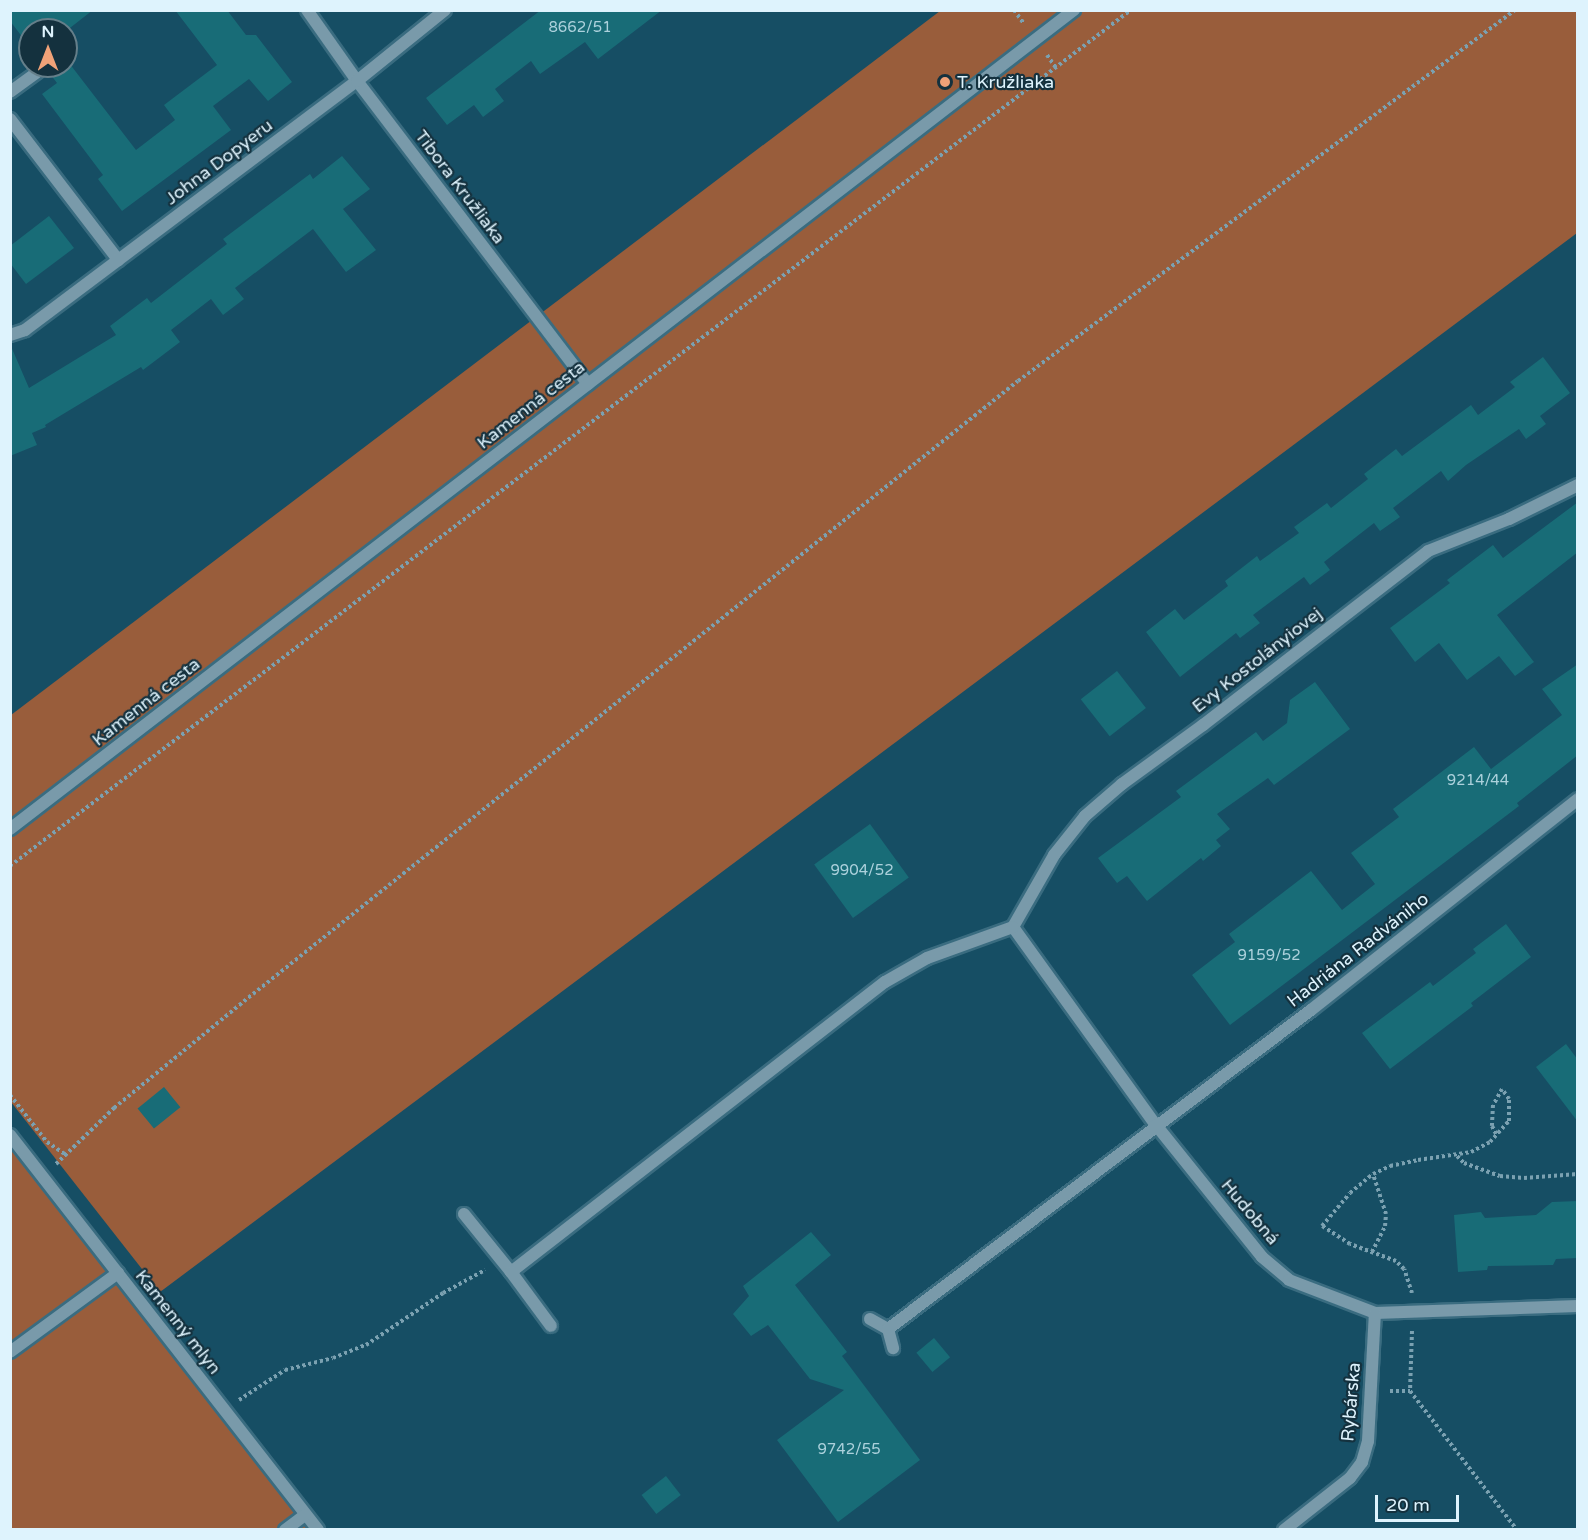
<!DOCTYPE html>
<meta charset="utf-8">
<style>
body{margin:0}
#map{position:relative;width:1588px;height:1540px;overflow:hidden;background:#164e64;font-family:"Varela Round",sans-serif}
div>[style]{position:absolute}
.green>*{inset:0;background:#995d3b}
.building>*{inset:0;background:#186c77;transform-origin:0 0}
.path>*{height:4px;margin-top:-2px;transform-origin:0;background:repeating-linear-gradient(90deg,#7ba1b1 0 3px,transparent 0 6px)}
.roads{filter:drop-shadow(2px 0 #3a6c80) drop-shadow(-2px 0 #3a6c80) drop-shadow(0 2px #3a6c80) drop-shadow(0 -2px #3a6c80)}
.service>*{height:12px;margin:-6px;padding:0 6px;transform-origin:6px;border-radius:6px;background:#799aaa}
.minor>*{height:12px;margin:-6px;padding:0 6px;transform-origin:6px;border-radius:6px;background:#799aaa}
.dots>*{width:16px;height:16px;translate:-50% -50%;box-sizing:border-box;border:3px solid #14313e;border-radius:50%}
span{translate:-50% -50%;white-space:nowrap;text-align:center;line-height:1.15;-webkit-text-stroke:4.5px #14313e;paint-order:stroke}
.number-label{font-size:15px;color:#acd1dc}
.number-label span{-webkit-text-stroke-width:0}
.poi-label{font-size:18px;color:#def3fd}
.left{translate:0 -50%;text-align:left}
.street-label{font-size:18px;color:#def3fd}
.frame{position:absolute;inset:0;border:12px solid #def3fd;pointer-events:none}
.north{position:absolute;left:18px;top:18px;width:60px;height:60px;box-sizing:border-box;background:#14313e;border:2px solid #657f8a;border-radius:50%;rotate:0deg;font-size:16px;font-weight:700;line-height:24px;text-align:center;color:#def3fd}
.north::after{content:'';display:block;margin:auto;width:21px;height:27px;background:#f0a278;clip-path:polygon(50% 0,100% 100%,50% 72%,0 100%)}
.scale{position:absolute;left:1375px;top:1495px;width:84px;height:27px;box-sizing:border-box;border:3px solid #def3fd;border-top:0;padding-left:8px;font-size:18px;line-height:21px;white-space:nowrap;color:#def3fd;-webkit-text-stroke:4px #14313e;paint-order:stroke}
</style>
<div id="map">
<div class="green">
<div style="clip-path:polygon(940px 11px,1577px 11px,1577px 233px,160px 1292px,11px 1102px,11px 715px)"></div>
<div style="clip-path:polygon(10px 1145px,310px 1529px,11px 1529px)"></div>
</div>
<div class="building">
<div style="clip-path:polygon(10px 10px,93px 10px,66px 31px,30px 30px,30px 47px,10px 21px)"></div>
<div style="clip-path:polygon(175px 10px,227px 10px,246px 35px,256px 35px,292px 82px,268px 101px,249px 79px,213px 106px,231px 130px,122px 211px,98px 179px,103px 175px,42px 94px,57px 83px,44px 66px,66px 66px,66px 59px,136px 150px,175px 120px,164px 105px,217px 65px)"></div>
<div style="clip-path:polygon(541px 10px,662px 10px,598px 59px,585px 42px,540px 74px,531px 61px,495px 89px,504px 101px,483px 117px,474px 105px,447px 125px,426px 98px)"></div>
<div style="clip-path:polygon(342px 156px,370px 189px,343px 209px,376px 250px,346px 272px,313px 229px,235px 288px,244px 299px,223px 315px,211px 299px,171px 330px,180px 342px,143px 370px,141px 367px,45px 425px,46px 427px,32px 433px,37px 445px,10px 456px,10px 344px,29px 388px,116px 335px,110px 326px,147px 298px,151px 303px,227px 244px,223px 239px,310px 174px,313px 179px)"></div>
<div style="clip-path:polygon(49px 216px,74px 248px,26px 284px,10px 263px,10px 246px)"></div>
<div style="clip-path:polygon(1543px 357px,1570px 393px,1540px 416px,1546px 424px,1526px 439px,1519px 429px,1466px 465px,1448px 481px,1441px 471px,1393px 508px,1400px 517px,1380px 531px,1374px 523px,1324px 562px,1330px 570px,1310px 585px,1304px 577px,1253px 615px,1260px 623px,1240px 638px,1236px 633px,1180px 677px,1146px 632px,1175px 609px,1184px 620px,1228px 586px,1225px 581px,1257px 556px,1260px 561px,1299px 533px,1294px 527px,1327px 503px,1331px 508px,1368px 479px,1364px 474px,1396px 449px,1402px 456px,1471px 405px,1478px 415px,1515px 387px,1510px 382px)"></div>
<div style="clip-path:polygon(1578px 502px,1578px 552px,1497px 615px,1534px 662px,1515px 676px,1499px 656px,1467px 680px,1439px 643px,1415px 662px,1390px 628px,1450px 583px,1447px 580px,1493px 545px,1503px 558px)"></div>
<div style="clip-path:polygon(1578px 664px,1578px 755px,1517px 803px,1519px 806px,1230px 1025px,1192px 975px,1235px 942px,1229px 934px,1311px 871px,1342px 910px,1375px 884px,1351px 853px,1399px 817px,1393px 809px,1474px 747px,1491px 769px,1562px 715px,1542px 689px)"></div>
<div style="left:1117px;top:671px;width:47px;height:46px;rotate:52deg"></div>
<div style="clip-path:polygon(1315px 682px,1350px 729px,1274px 785px,1268px 778px,1217px 814px,1230px 829px,1216px 840px,1221px 846px,1203px 861px,1201px 858px,1147px 901px,1127px 876px,1117px 883px,1098px 858px,1181px 797px,1176px 791px,1256px 732px,1263px 741px,1287px 723px,1290px 700px)"></div>
<div style="left:870px;top:824px;width:66px;height:69px;rotate:54deg"></div>
<div style="clip-path:polygon(1506px 924px,1531px 957px,1471px 1003px,1473px 1006px,1390px 1069px,1362px 1033px,1430px 982px,1433px 986px,1476px 953px,1473px 949px)"></div>
<div style="clip-path:polygon(1566px 1044px,1578px 1060px,1578px 1122px,1536px 1067px)"></div>
<div style="left:164px;top:1087px;width:26px;height:34px;rotate:51deg"></div>
<div style="clip-path:polygon(1578px 1201px,1578px 1258px,1556px 1259px,1553px 1265px,1488px 1266px,1487px 1270px,1458px 1272px,1454px 1215px,1481px 1212px,1485px 1218px,1536px 1215px,1552px 1202px)"></div>
<div style="clip-path:polygon(811px 1232px,831px 1255px,795px 1285px,847px 1352px,842px 1356px,920px 1460px,838px 1522px,777px 1440px,844px 1390px,810px 1379px,768px 1325px,751px 1336px,733px 1314px,749px 1296px,743px 1286px)"></div>
<div style="left:934px;top:1338px;width:25px;height:23px;rotate:50deg"></div>
<div style="left:666px;top:1476px;width:24px;height:31px;rotate:52deg"></div>
</div>
<div class="path">
<div style="left:1014px;top:10px;width:17px;rotate:54deg"></div>
<div style="left:1047px;top:55px;width:16px;rotate:55deg"></div>
<div style="left:10px;top:866px;width:1410px;rotate:-37.37deg"></div>
<div style="left:10px;top:1095px;width:60px;rotate:51.8deg"></div>
<div style="left:47px;top:1142px;width:22px;rotate:34deg"></div>
<div style="left:1457px;top:1156px;width:10px;rotate:45deg"></div>
<div style="left:1464px;top:1163px;width:38px;rotate:20deg"></div>
<div style="left:1500px;top:1176px;width:24px;rotate:5deg"></div>
<div style="left:1524px;top:1178px;width:54px;rotate:-4.2deg"></div>
<div style="left:56px;top:1164px;width:81px;rotate:-44deg"></div>
<div style="left:114px;top:1108px;width:180px;rotate:-39.4deg"></div>
<div style="left:253px;top:994px;width:980px;rotate:-38.71deg"></div>
<div style="left:1018px;top:381px;width:620px;rotate:-36.74deg"></div>
<div style="left:1372px;top:1252px;width:29px;rotate:-63deg"></div>
<div style="left:1385px;top:1226px;width:12px;rotate:-85deg"></div>
<div style="left:1386px;top:1214px;width:42px;rotate:-108deg"></div>
<div style="left:1412px;top:1293px;width:25px;rotate:-108deg"></div>
<div style="left:1404px;top:1269px;width:11px;rotate:-135deg"></div>
<div style="left:1396px;top:1261px;width:49px;rotate:-159.7deg"></div>
<div style="left:1350px;top:1244px;width:33px;rotate:-147deg"></div>
<div style="left:1322px;top:1226px;width:43px;rotate:-49.7deg"></div>
<div style="left:1350px;top:1193px;width:30px;rotate:-40deg"></div>
<div style="left:1373px;top:1174px;width:19px;rotate:-25deg"></div>
<div style="left:1390px;top:1166px;width:29px;rotate:-12deg"></div>
<div style="left:1418px;top:1160px;width:54px;rotate:-8.6deg"></div>
<div style="left:1471px;top:1152px;width:21px;rotate:-28deg"></div>
<div style="left:1490px;top:1142px;width:28px;rotate:-48deg"></div>
<div style="left:1509px;top:1121px;width:22px;rotate:-90deg"></div>
<div style="left:1509px;top:1099px;width:12px;rotate:-125deg"></div>
<div style="left:1502px;top:1089px;width:18px;rotate:119deg"></div>
<div style="left:1493px;top:1105px;width:21px;rotate:93deg"></div>
<div style="left:1492px;top:1126px;width:9px;rotate:63deg"></div>
<div style="left:1412px;top:1331px;width:60px;rotate:91.9deg"></div>
<div style="left:1410px;top:1391px;width:175px;rotate:52.4deg"></div>
<div style="left:1390px;top:1391px;width:20px"></div>
<div style="left:239px;top:1400px;width:55px;rotate:-33.1deg"></div>
<div style="left:285px;top:1370px;width:49px;rotate:-14deg"></div>
<div style="left:333px;top:1358px;width:35px;rotate:-22deg"></div>
<div style="left:366px;top:1345px;width:93px;rotate:-34deg"></div>
<div style="left:443px;top:1293px;width:48px;rotate:-28.7deg"></div>
</div>
<div class="roads">
<div class="service">
<div style="left:10px;top:92px;width:34px;rotate:-36deg"></div>
<div style="left:10px;top:119px;width:178px;rotate:52.5deg"></div>
<div style="left:10px;top:1135px;width:501px;rotate:52.05deg"></div>
<div style="left:10px;top:1352px;width:134px;rotate:-36.2deg"></div>
<div style="left:285px;top:1530px;width:25px;rotate:-37deg"></div>
</div>
<div class="minor">
<div style="left:307px;top:10px;width:87px;rotate:54.8deg"></div>
<div style="left:357px;top:81px;width:381px;rotate:52.7deg"></div>
<div style="left:10px;top:335px;width:16px;rotate:-18deg"></div>
<div style="left:25px;top:330px;width:415px;rotate:-36.9deg"></div>
<div style="left:357px;top:81px;width:113px;rotate:-38.9deg"></div>
<div style="left:10px;top:829px;width:1343px;rotate:-37.59deg"></div>
<div style="left:1013px;top:927px;width:244px;rotate:54.2deg"></div>
<div style="left:1156px;top:1125px;width:169px;rotate:51.2deg"></div>
<div style="left:1262px;top:1257px;width:35px;rotate:40deg"></div>
<div style="left:1289px;top:1280px;width:92px;rotate:21deg"></div>
<div style="left:1375px;top:1313px;width:203px;rotate:-2deg"></div>
<div style="left:1013px;top:927px;width:83px;rotate:-60.3deg"></div>
<div style="left:1054px;top:855px;width:50px;rotate:-51.5deg"></div>
<div style="left:1085px;top:816px;width:49px;rotate:-40.9deg"></div>
<div style="left:1122px;top:784px;width:100px;rotate:-36.1deg"></div>
<div style="left:1203px;top:725px;width:284px;rotate:-37.7deg"></div>
<div style="left:1428px;top:551px;width:87px;rotate:-21.6deg"></div>
<div style="left:1509px;top:519px;width:77px;rotate:-26.2deg"></div>
<div style="left:464px;top:1214px;width:75px;rotate:51deg"></div>
<div style="left:511px;top:1272px;width:473px;rotate:-37.8deg"></div>
<div style="left:885px;top:982px;width:48px;rotate:-29.7deg"></div>
<div style="left:927px;top:958px;width:91px;rotate:-19.8deg"></div>
<div style="left:511px;top:1272px;width:67px;rotate:53.5deg"></div>
<div style="left:870px;top:1319px;width:21px;rotate:29deg"></div>
<div style="left:888px;top:1329px;width:20px;rotate:75deg"></div>
<div style="left:888px;top:1329px;width:530px;rotate:-37.02deg"></div>
<div style="left:1311px;top:1010px;width:340px;rotate:-38.3deg"></div>
<div style="left:1284px;top:1530px;width:84px;rotate:-38.2deg"></div>
<div style="left:1350px;top:1478px;width:20px;rotate:-53deg"></div>
<div style="left:1362px;top:1462px;width:22px;rotate:-74deg"></div>
<div style="left:1368px;top:1441px;width:128px;rotate:-86.9deg"></div>
</div>
</div>
<div class="dots">
<div style="left:945px;top:82px;background:#f0a278"></div>
</div>
<div class="number-label">
<span style="left:580px;top:28px">8662/51</span>
<span style="left:1478px;top:781px">9214/44</span>
<span style="left:862px;top:871px">9904/52</span>
<span style="left:1269px;top:956px">9159/52</span>
<span style="left:849px;top:1450px">9742/55</span>
</div>
<div class="poi-label">
<span class="left" style="left:957px;top:82px">T. Kružliaka</span>
</div>
<div class="street-label">
<span style="left:219px;top:162px;rotate:-37deg">Johna Dopyeru</span>
<span style="left:460px;top:187px;rotate:53deg">Tibora Kružliaka</span>
<span style="left:531px;top:405px;rotate:-38deg">Kamenná cesta</span>
<span style="left:1257px;top:660px;rotate:-38deg">Evy Kostolányiovej</span>
<span style="left:146px;top:702px;rotate:-38deg">Kamenná cesta</span>
<span style="left:1358px;top:950px;rotate:-38deg">Hadriána Radvániho</span>
<span style="left:1250px;top:1212px;rotate:50deg">Hudobná</span>
<span style="left:178px;top:1322px;rotate:52deg">Kamenný mlyn</span>
<span style="left:1351px;top:1402px;rotate:-85deg">Rybárska</span>
</div>
<div class="frame"></div>
<div class="north">N</div>
<div class="scale">20 m</div>
</div>
